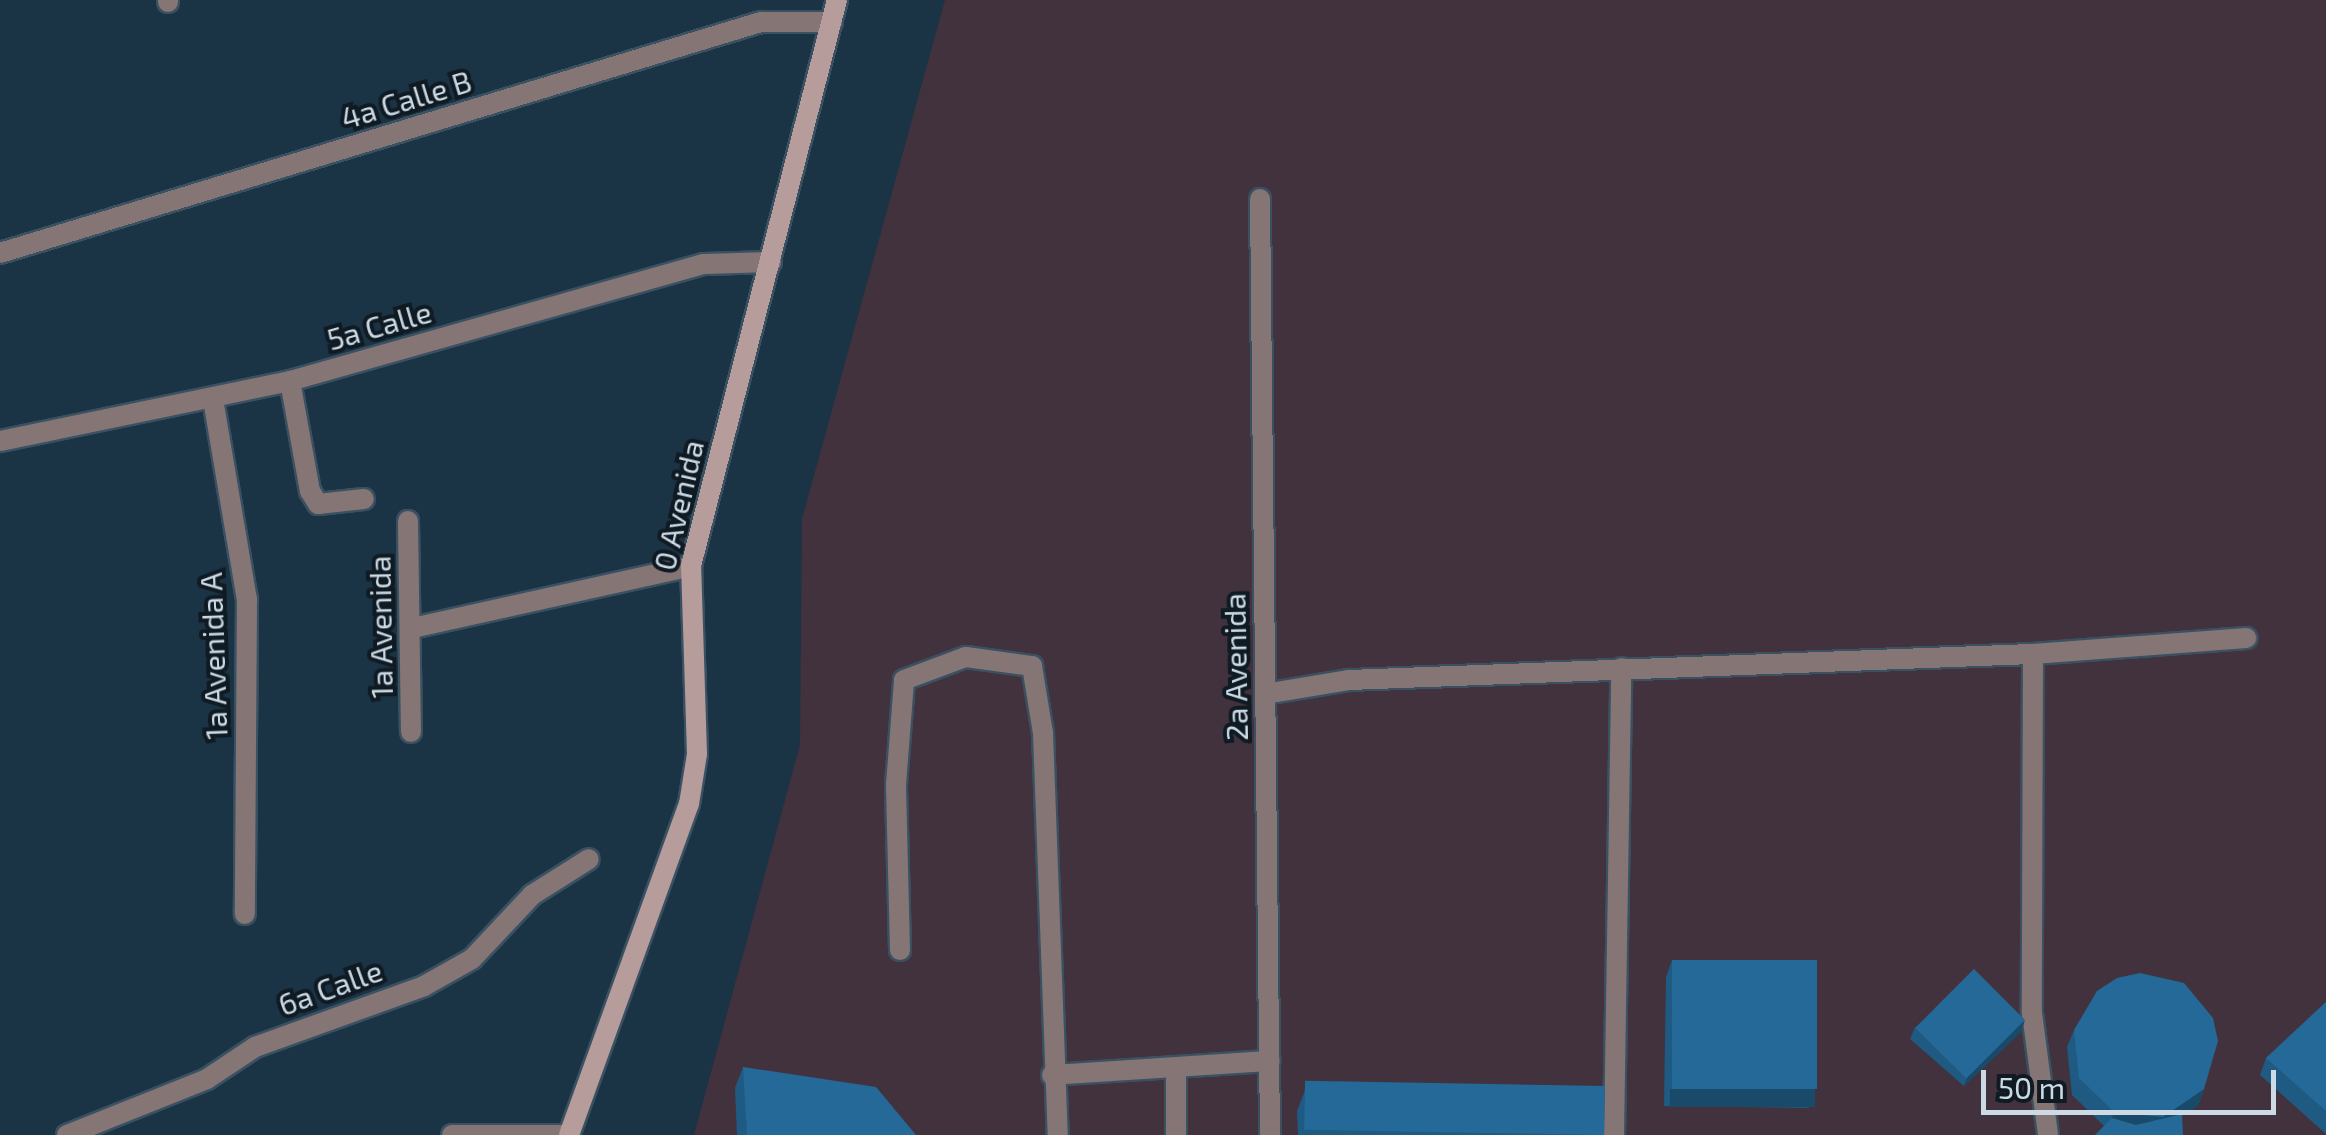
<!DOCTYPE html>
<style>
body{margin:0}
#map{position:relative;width:2326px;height:1135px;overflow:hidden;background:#1a3345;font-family:"Exo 2",sans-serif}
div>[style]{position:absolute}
.education>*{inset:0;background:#42323e}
.roads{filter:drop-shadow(2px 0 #3a5162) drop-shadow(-2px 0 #3a5162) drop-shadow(0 2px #3a5162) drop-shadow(0 -2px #3a5162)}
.lane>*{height:20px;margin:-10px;padding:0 10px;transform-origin:10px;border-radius:10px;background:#867575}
.street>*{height:20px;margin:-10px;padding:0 10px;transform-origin:10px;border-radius:10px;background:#867575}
.secondary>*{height:20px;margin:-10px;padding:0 10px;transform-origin:10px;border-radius:10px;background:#b69c9b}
.wall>*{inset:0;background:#1f5a83}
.shaded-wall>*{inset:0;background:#194a6a;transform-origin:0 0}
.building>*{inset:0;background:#246998;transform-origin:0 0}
span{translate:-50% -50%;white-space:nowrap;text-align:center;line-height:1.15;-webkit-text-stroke:8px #0f1a22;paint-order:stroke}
.street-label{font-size:30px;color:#ccdae6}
.scale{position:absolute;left:1981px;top:1070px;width:295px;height:45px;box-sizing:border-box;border:5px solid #ccdae6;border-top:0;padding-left:12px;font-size:30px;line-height:35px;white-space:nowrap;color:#ccdae6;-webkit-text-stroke:8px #0f1a22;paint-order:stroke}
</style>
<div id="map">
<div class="education">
<div style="clip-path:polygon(945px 0,2326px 0,2326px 1135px,694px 1135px,800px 745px,802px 519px)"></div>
</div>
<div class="roads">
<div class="lane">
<div style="left:2033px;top:654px;width:214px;rotate:-4.3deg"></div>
<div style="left:1265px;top:694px;width:85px;rotate:-9.5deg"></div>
<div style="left:1349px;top:680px;width:684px;rotate:-2.18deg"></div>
<div style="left:2033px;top:654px;width:359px;rotate:90.2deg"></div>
<div style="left:2032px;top:1013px;width:123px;rotate:82.5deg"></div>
<div style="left:900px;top:950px;width:165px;rotate:-91.4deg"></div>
<div style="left:896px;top:785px;width:105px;rotate:-85.6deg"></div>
<div style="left:904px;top:680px;width:66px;rotate:-20.4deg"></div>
<div style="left:966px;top:657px;width:67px;rotate:7.8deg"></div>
<div style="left:1032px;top:666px;width:68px;rotate:80.7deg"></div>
<div style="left:1043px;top:733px;width:402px;rotate:87.9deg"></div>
<div style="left:1176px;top:1070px;width:65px;rotate:90deg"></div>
<div style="left:1052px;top:1075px;width:218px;rotate:-3.7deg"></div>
</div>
<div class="street">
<div style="left:168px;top:0;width:2px;rotate:90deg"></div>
<div style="left:1260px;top:199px;width:936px;rotate:89.39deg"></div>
<div style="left:0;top:253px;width:795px;rotate:-16.89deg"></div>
<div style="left:761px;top:22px;width:71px"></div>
<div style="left:290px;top:381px;width:112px;rotate:79.7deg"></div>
<div style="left:310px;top:491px;width:15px;rotate:58deg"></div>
<div style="left:318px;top:504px;width:46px;rotate:-6.2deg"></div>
<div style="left:213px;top:399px;width:203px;rotate:80.4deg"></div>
<div style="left:247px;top:599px;width:315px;rotate:90.4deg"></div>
<div style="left:0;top:441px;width:296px;rotate:-11.7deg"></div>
<div style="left:290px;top:381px;width:430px;rotate:-15.8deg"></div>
<div style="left:704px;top:264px;width:67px;rotate:-1.7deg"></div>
<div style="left:408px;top:521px;width:211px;rotate:89.2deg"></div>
<div style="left:412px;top:628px;width:286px;rotate:-12.5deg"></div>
<div style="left:67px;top:1135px;width:151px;rotate:-21.8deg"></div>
<div style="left:207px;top:1079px;width:58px;rotate:-33.7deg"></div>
<div style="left:255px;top:1047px;width:180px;rotate:-19.8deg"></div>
<div style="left:424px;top:986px;width:55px;rotate:-29.4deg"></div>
<div style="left:472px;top:959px;width:88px;rotate:-46.8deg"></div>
<div style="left:532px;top:895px;width:67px;rotate:-32.3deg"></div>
<div style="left:452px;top:1135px;width:110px"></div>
<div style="left:1614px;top:1135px;width:467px;rotate:-89.1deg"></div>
</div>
<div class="secondary">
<div style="left:569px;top:1135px;width:352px;rotate:-70.1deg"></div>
<div style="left:689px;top:804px;width:51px;rotate:-80.9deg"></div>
<div style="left:697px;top:754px;width:188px;rotate:-91.8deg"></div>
<div style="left:691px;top:566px;width:585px;rotate:-75.54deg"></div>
</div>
</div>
<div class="wall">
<div style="clip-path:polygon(1672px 960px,1809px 1108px,1664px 1106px,1666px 977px)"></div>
<div style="clip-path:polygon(2326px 1002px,2326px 1134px,2260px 1075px,2266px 1058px)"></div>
<div style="clip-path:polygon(1915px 1027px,2021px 1032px,1964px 1086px,1910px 1039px)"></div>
<div style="clip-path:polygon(2074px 1030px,2204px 1089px,2198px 1106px,2104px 1126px,2072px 1095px,2067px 1047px)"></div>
<div style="clip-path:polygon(743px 1067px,916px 1135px,737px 1135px,735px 1088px)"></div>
<div style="clip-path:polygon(1305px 1090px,1604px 1135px,1298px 1135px,1297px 1111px)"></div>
</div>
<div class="shaded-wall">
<div style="clip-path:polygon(2025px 1020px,2021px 1032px,1964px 1086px,1968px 1074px)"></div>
<div style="left:1670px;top:1089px;width:145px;height:18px"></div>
<div style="clip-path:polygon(2204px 1089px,2198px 1106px,2157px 1134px,2107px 1130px,2114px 1112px)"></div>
</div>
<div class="building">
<div style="left:1672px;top:960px;width:145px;height:129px"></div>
<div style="left:1974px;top:969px;width:72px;height:83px;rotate:45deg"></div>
<div style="clip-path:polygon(2140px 973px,2184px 983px,2213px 1018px,2218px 1041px,2204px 1089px,2163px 1117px,2114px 1112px,2079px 1078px,2074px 1030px,2097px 991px,2117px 978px)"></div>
<div style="clip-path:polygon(2326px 1002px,2326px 1111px,2266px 1058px)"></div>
<div style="clip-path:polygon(743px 1067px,876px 1087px,916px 1135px,745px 1135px,747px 1134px)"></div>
<div style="left:1605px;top:1086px;width:49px;height:300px;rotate:91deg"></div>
<div style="clip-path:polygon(2182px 1114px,2183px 1135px,2095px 1135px,2112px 1118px,2136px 1125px)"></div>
</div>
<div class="street-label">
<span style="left:406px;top:99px;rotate:-17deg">4a Calle B</span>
<span style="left:379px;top:325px;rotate:-16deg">5a Calle</span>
<span style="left:678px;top:505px;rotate:-77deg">0 Avenida</span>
<span style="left:380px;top:627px;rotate:-91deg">1a Avenida</span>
<span style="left:213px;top:656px;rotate:-92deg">1a Avenida A</span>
<span style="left:1235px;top:667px;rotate:-91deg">2a Avenida</span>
<span style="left:330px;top:987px;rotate:-20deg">6a Calle</span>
</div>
<div class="scale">50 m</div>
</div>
